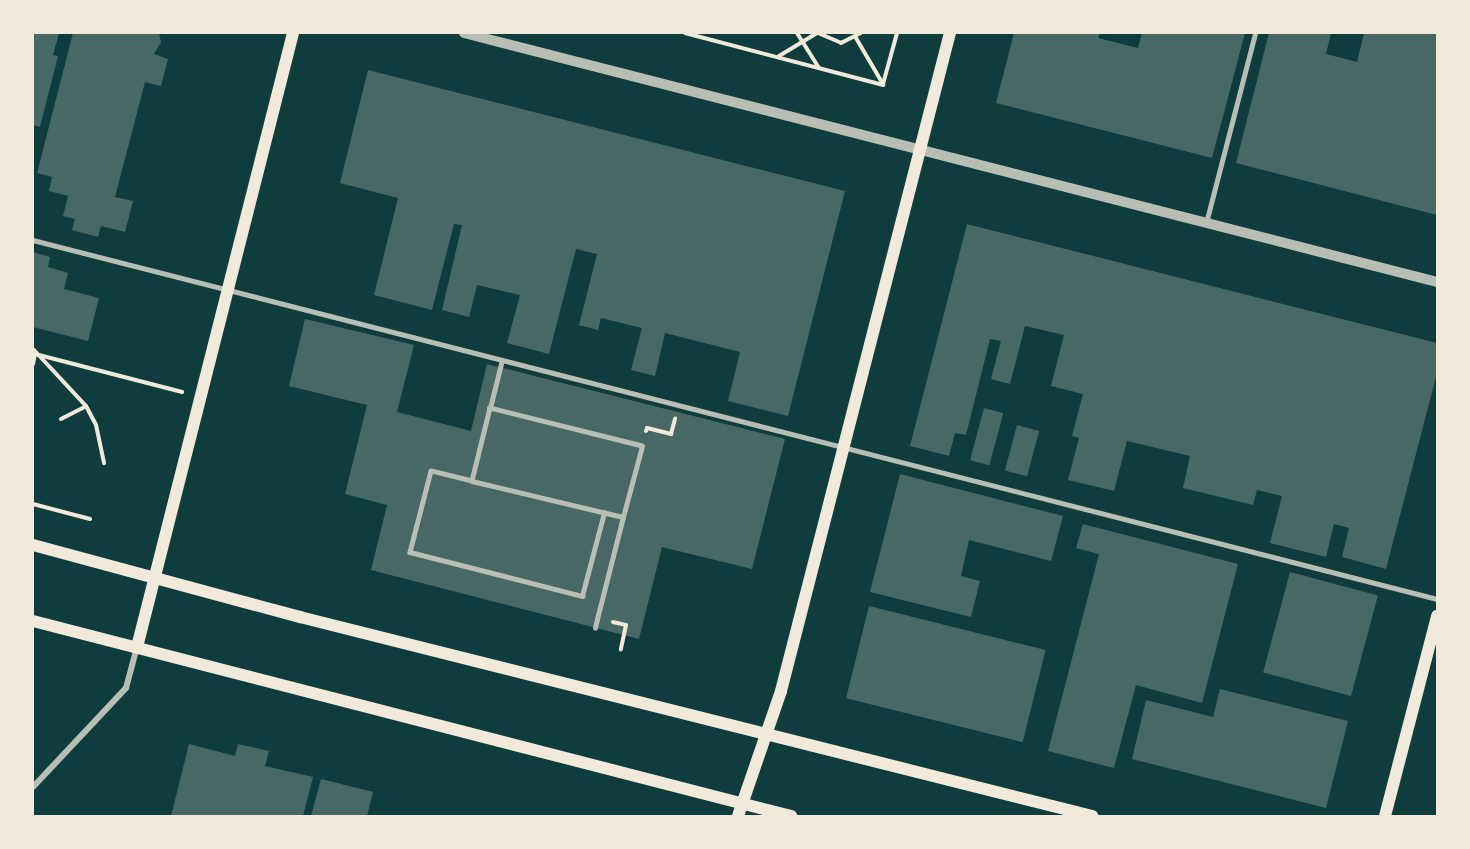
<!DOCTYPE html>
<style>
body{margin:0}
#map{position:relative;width:1470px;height:849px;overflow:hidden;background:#0f3d3e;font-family:"Roboto Condensed",sans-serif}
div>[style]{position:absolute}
.building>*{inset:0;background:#486865;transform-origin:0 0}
.path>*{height:4px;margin:-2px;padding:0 2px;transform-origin:2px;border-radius:2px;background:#f1e9da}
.service>*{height:4.5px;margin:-2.25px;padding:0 2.25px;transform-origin:2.25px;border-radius:2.25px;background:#b8beb3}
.minor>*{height:6px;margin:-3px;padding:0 3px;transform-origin:3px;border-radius:3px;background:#b8beb3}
.tertiary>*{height:10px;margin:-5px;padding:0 5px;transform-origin:5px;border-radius:5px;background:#b8beb3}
.secondary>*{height:12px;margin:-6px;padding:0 6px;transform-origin:6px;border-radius:6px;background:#f1e9da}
span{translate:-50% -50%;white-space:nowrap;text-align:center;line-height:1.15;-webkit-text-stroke:4.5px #f1e9da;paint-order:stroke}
.frame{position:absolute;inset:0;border:34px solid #f1e9da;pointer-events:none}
</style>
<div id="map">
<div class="building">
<div style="clip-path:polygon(33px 33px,59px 33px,53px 55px,58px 56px,40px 127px,33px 125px)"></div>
<div style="clip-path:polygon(73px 33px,159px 33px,161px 42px,154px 54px,168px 59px,161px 86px,145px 82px,115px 197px,133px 201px,125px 232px,101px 226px,98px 237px,72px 230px,75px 219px,63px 216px,68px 196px,49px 191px,52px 177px,37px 173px)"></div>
<div style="clip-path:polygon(1014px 33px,1100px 33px,1098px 38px,1138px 48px,1142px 33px,1245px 33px,1212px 158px,996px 103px)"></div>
<div style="clip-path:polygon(1269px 33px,1331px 33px,1326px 54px,1357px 62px,1364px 33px,1437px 33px,1437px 215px,1236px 163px)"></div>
<div style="clip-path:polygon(368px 70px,845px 191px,788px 416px,728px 401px,740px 352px,665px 333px,655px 376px,631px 370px,642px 328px,601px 318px,598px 330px,579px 325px,597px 254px,576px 249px,549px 354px,507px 343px,520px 295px,477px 285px,469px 317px,442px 310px,462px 225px,454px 224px,432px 310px,374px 295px,398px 198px,340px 183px)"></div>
<div style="clip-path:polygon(967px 224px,1437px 343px,1437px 373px,1386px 569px,1342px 557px,1349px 528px,1334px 524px,1326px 557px,1270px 543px,1282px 496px,1257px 490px,1253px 505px,1183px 488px,1190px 456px,1127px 441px,1114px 491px,1068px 480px,1079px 438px,1072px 436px,1083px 394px,1051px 386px,1064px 335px,1025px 326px,1010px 384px,991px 379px,1001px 341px,990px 339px,966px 435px,955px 433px,949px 456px,910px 446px)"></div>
<div style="clip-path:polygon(33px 252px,50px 257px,48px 267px,68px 273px,64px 289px,99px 298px,88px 341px,33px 327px)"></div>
<div style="clip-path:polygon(305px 319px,414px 345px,397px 412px,471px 431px,487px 364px,785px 439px,752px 569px,662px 547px,639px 639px,371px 570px,387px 505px,345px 494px,367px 405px,289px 386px)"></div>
<div style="left:984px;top:408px;width:20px;height:54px;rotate:15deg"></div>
<div style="left:1017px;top:425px;width:23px;height:47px;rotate:15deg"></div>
<div style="clip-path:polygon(900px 474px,1063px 516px,1051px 561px,969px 540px,961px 576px,980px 581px,971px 617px,870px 592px)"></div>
<div style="clip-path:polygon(1083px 524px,1238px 564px,1202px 703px,1136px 685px,1114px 768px,1048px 751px,1099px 554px,1076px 548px)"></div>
<div style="left:1290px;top:572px;width:91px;height:104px;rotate:15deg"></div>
<div style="left:869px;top:606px;width:182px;height:95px;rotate:14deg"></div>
<div style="clip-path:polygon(1220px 689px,1348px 721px,1326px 808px,1132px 759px,1146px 700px,1213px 717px)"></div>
<div style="clip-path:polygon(189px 744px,235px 756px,238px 744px,269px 751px,265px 766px,313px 777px,303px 816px,171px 816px)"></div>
<div style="clip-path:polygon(321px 779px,373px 792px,367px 816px,311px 816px)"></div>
</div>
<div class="path">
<div style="left:685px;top:33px;width:205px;rotate:14.7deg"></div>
<div style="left:797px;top:33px;width:41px;rotate:57.8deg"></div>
<div style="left:818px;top:33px;width:25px;rotate:23deg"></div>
<div style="left:841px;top:43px;width:22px;rotate:-27deg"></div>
<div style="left:856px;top:38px;width:53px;rotate:59.6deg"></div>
<div style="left:779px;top:56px;width:44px;rotate:-31.2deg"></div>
<div style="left:883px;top:84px;width:53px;rotate:-74.6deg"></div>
<div style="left:33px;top:349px;width:78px;rotate:47.1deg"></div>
<div style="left:86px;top:406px;width:21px;rotate:62deg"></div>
<div style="left:96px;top:425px;width:39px;rotate:78deg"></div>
<div style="left:33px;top:364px;width:10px;rotate:-79deg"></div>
<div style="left:35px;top:354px;width:152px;rotate:14.5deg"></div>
<div style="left:61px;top:419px;width:28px;rotate:-27deg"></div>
<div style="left:646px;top:431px;width:3px;rotate:-72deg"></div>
<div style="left:647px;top:428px;width:25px;rotate:14deg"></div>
<div style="left:671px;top:434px;width:16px;rotate:-75deg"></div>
<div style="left:33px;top:504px;width:59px;rotate:14.7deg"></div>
<div style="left:613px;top:622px;width:13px;rotate:13deg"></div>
<div style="left:626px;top:625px;width:25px;rotate:102deg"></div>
</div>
<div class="service">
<div style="left:1206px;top:223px;width:196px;rotate:-75.5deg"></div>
<div style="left:33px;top:240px;width:1449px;rotate:14.34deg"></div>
<div style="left:490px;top:408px;width:49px;rotate:-76deg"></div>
<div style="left:472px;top:481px;width:42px;rotate:-166.3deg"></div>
<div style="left:431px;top:471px;width:84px;rotate:104.5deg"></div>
<div style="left:410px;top:552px;width:178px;rotate:14.3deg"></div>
<div style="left:582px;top:596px;width:86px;rotate:-75.2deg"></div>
<div style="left:595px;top:628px;width:9px;rotate:-77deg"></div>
<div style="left:597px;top:619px;width:105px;rotate:-75.7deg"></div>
<div style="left:623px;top:517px;width:73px;rotate:-75deg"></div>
<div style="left:642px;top:446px;width:157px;rotate:-166deg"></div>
<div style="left:490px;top:408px;width:75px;rotate:103.9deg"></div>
<div style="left:472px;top:481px;width:155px;rotate:13.4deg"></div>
</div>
<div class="minor">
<div style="left:33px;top:787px;width:136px;rotate:-46.8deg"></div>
<div style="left:126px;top:688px;width:42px;rotate:-75deg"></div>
</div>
<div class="tertiary">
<div style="left:464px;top:33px;width:1004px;rotate:14.35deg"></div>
</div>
<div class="secondary">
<div style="left:33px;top:545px;width:277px;rotate:15.1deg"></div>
<div style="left:300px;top:617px;width:817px;rotate:14.1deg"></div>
<div style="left:33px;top:621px;width:783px;rotate:14.43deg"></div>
<div style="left:137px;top:647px;width:634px;rotate:-75.74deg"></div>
<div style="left:738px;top:816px;width:132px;rotate:-71deg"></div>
<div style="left:781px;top:691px;width:679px;rotate:-75.6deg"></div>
<div style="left:1385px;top:816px;width:207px;rotate:-75.4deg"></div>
</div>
<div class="frame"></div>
</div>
